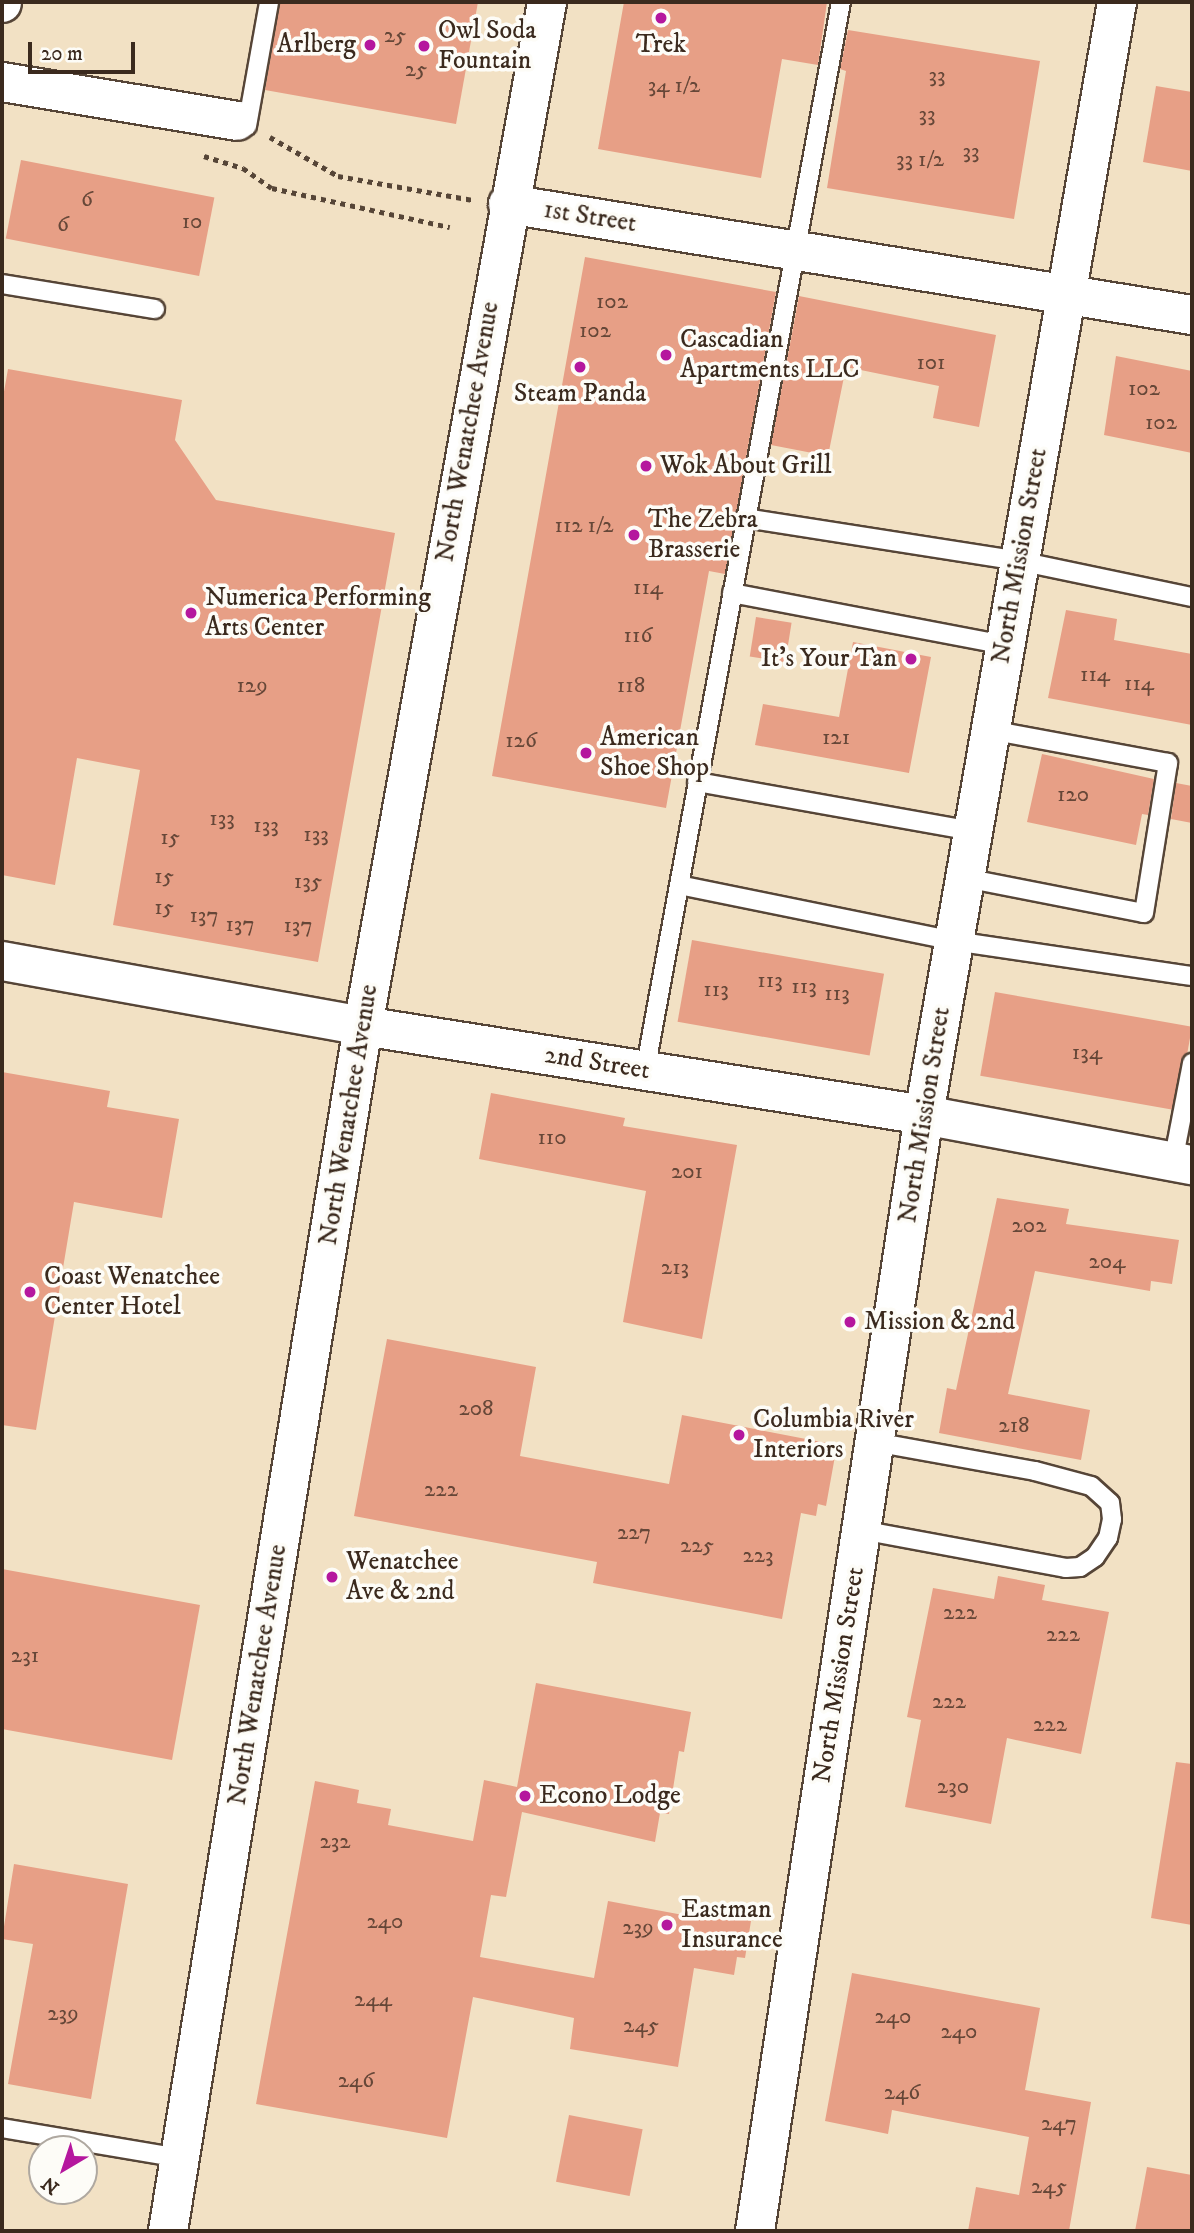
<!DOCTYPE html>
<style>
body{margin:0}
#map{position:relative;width:1194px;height:2233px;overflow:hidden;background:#f2e1c4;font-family:"IM FELL DW Pica",serif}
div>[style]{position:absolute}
.building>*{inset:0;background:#e79f86;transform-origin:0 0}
.path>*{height:4.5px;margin-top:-2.25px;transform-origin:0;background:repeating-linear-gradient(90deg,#564537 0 5px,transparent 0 10px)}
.roads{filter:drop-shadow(2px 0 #564537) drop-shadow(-2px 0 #564537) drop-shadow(0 2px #564537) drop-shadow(0 -2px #564537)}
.lane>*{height:18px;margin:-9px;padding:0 9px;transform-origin:9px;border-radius:9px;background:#fff}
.secondary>*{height:38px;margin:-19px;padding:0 19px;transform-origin:19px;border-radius:19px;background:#fff}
.primary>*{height:38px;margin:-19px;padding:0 19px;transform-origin:19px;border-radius:19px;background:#fff}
.dots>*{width:19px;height:19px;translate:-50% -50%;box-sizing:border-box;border:4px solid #fdfcf7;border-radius:50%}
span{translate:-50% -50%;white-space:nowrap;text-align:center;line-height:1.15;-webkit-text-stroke:7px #fdfcf7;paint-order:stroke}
.number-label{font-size:23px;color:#664738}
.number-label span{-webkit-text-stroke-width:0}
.poi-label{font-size:26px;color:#3b2a1e}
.left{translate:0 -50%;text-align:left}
.right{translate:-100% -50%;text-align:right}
.street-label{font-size:26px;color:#3b2a1e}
.frame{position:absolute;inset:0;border:4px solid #3b2a1e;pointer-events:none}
.north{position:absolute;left:28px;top:2135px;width:70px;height:70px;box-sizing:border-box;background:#fdfcf7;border:2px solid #afa8a0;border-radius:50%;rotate:219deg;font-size:19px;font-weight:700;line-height:28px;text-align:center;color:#3b2a1e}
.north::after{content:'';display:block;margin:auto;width:24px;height:32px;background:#b5179e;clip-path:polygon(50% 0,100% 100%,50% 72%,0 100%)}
.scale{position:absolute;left:28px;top:42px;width:107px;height:32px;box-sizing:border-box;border:4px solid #3b2a1e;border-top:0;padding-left:9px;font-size:21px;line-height:24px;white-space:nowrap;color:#3b2a1e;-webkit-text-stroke:5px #fdfcf7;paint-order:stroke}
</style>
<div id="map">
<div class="building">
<div style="clip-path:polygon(280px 2px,478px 2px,456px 124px,265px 90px)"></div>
<div style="clip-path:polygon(624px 2px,827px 2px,818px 65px,782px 59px,761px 178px,598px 149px)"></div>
<div style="clip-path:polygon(848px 30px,1040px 61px,1014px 219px,827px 188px,846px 71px,840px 69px)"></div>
<div style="clip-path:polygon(1156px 86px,1192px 92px,1192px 171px,1143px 162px)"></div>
<div style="left:21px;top:160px;width:197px;height:80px;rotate:11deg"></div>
<div style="clip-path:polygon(585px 257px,776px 292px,725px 574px,709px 571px,666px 808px,492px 776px)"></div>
<div style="clip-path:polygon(799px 296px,996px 335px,979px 427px,933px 418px,939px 386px,846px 367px,828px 456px,771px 445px)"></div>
<div style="clip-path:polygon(1116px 356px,1192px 371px,1192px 453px,1104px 435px)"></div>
<div style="clip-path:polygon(8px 369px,182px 400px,175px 440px,216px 500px,395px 533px,318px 962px,113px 925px,140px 770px,77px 758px,55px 885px,2px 875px,2px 403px)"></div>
<div style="clip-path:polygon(1066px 610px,1117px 619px,1114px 640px,1192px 654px,1192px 725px,1048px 698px)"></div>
<div style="left:756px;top:617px;width:36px;height:40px;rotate:9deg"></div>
<div style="clip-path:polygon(853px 642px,931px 657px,909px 773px,755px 745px,763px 704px,839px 717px)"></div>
<div style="clip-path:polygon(1042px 754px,1154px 779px,1148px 815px,1142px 814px,1136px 845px,1027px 822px)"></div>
<div style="clip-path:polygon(1176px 783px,1192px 786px,1192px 823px,1171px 819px)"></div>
<div style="left:692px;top:940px;width:195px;height:83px;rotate:10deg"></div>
<div style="left:995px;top:992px;width:200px;height:85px;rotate:10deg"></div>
<div style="clip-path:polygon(2px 1072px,110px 1091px,107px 1107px,179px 1119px,162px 1218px,74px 1202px,36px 1430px,2px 1425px)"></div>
<div style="clip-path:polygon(491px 1093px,625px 1118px,623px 1126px,737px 1145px,702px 1339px,623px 1322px,646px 1191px,479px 1159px)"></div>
<div style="clip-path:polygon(997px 1198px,1069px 1209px,1066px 1224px,1179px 1240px,1172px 1284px,1151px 1281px,1150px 1291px,1035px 1271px,1008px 1394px,1090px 1410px,1081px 1460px,939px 1433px,947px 1388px,956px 1390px)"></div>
<div style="clip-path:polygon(387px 1339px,536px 1367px,520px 1456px,669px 1484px,682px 1415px,837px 1445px,826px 1506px,818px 1504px,816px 1516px,801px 1513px,782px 1619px,593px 1583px,597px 1562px,354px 1516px)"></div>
<div style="clip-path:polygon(2px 1569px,200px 1605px,172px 1760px,2px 1729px)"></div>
<div style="clip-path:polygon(998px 1576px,1045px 1585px,1042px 1600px,1109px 1612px,1081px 1754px,1007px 1738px,991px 1824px,905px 1807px,921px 1720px,907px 1717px,933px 1588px,994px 1599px)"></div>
<div style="clip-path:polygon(536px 1683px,691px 1712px,684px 1752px,679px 1751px,669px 1814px,660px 1813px,655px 1842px,522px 1812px,506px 1897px,491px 1895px,480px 1957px,594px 1978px,608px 1901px,710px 1920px,712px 1914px,751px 1921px,745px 1958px,737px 1957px,734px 1975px,694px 1968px,678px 2067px,570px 2049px,574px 2018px,473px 1997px,447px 2138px,256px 2104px,315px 1781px,359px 1790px,357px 1803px,391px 1809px,388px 1825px,473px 1841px,484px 1780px,517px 1787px)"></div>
<div style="clip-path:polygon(1176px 1762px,1192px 1764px,1192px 1925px,1151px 1918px)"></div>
<div style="clip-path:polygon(14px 1864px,128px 1884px,91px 2099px,8px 2084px,33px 1944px,2px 1939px)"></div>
<div style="clip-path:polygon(852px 1973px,1040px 2008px,1025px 2090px,1091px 2102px,1069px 2231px,968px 2231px,976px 2187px,1019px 2195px,1029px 2137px,892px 2110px,888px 2134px,825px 2121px)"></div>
<div style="left:569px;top:2115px;width:75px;height:68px;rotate:11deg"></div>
<div style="clip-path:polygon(1147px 2167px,1192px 2175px,1192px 2231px,1135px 2231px)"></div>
</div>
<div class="path">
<div style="left:270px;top:137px;width:78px;rotate:29.8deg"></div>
<div style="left:338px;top:176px;width:137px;rotate:10.1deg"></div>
<div style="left:204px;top:156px;width:41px;rotate:17.1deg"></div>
<div style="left:243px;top:168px;width:35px;rotate:35deg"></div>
<div style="left:272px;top:188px;width:182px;rotate:12.4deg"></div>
</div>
<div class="roads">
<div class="lane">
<div style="left:247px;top:126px;width:126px;rotate:-79.9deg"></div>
<div style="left:2px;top:284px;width:155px;rotate:9.3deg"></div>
<div style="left:745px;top:518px;width:277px;rotate:8.9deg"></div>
<div style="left:1019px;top:561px;width:177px;rotate:11.8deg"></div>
<div style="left:732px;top:593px;width:278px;rotate:10.8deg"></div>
<div style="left:697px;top:782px;width:280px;rotate:10.1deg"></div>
<div style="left:965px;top:878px;width:182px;rotate:11.1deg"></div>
<div style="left:1144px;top:913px;width:152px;rotate:-80.9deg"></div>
<div style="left:1168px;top:763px;width:181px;rotate:-169.5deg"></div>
<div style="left:679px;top:885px;width:281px;rotate:11.5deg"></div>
<div style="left:954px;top:941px;width:241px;rotate:8.4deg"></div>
<div style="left:645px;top:1071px;width:1087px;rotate:-79.61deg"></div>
<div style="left:1173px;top:1162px;width:101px;rotate:-79.1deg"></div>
<div style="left:861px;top:1530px;width:208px;rotate:10.5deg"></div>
<div style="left:1066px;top:1568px;width:14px;rotate:-4deg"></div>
<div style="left:1080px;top:1567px;width:18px;rotate:-34deg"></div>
<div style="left:1095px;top:1557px;width:23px;rotate:-56deg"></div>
<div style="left:1108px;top:1538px;width:19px;rotate:-78deg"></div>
<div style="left:1112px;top:1519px;width:16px;rotate:-97deg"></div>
<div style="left:1110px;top:1503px;width:25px;rotate:-138deg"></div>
<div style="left:1091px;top:1486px;width:58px;rotate:-165deg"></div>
<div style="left:1035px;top:1471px;width:164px;rotate:-169.8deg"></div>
<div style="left:2px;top:2128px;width:181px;rotate:9.6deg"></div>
</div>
<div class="secondary">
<div style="left:2px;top:3px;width:1px;rotate:-90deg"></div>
<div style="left:2px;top:82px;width:238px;rotate:9.4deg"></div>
<div style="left:508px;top:204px;width:693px;rotate:9.22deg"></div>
<div style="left:2px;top:961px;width:367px;rotate:10.2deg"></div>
<div style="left:363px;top:1026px;width:568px;rotate:9.01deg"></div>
<div style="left:924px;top:1115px;width:273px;rotate:10.6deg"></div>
<div style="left:168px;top:2231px;width:1221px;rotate:-80.81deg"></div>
<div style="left:363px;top:1026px;width:1040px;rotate:-79.81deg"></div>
</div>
<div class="primary">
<div style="left:755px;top:2231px;width:1129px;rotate:-81.39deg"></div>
<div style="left:924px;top:1115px;width:1130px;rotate:-80.16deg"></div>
</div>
</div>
<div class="dots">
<div style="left:661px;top:18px;background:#b5179e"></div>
<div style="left:370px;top:45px;background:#b5179e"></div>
<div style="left:424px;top:46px;background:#b5179e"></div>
<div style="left:666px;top:355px;background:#b5179e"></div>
<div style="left:580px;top:367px;background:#b5179e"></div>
<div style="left:646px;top:466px;background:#b5179e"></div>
<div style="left:634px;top:535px;background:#b5179e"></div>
<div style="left:191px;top:613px;background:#b5179e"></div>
<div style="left:911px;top:659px;background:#b5179e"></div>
<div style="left:586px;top:753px;background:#b5179e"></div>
<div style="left:30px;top:1292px;background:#b5179e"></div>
<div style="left:850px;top:1322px;background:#b5179e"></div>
<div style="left:739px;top:1435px;background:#b5179e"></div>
<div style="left:332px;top:1577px;background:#b5179e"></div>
<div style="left:525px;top:1796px;background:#b5179e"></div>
<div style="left:667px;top:1925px;background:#b5179e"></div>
</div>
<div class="number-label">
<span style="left:395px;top:36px">25</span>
<span style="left:416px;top:70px">25</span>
<span style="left:937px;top:76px">33</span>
<span style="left:674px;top:86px">34 1/2</span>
<span style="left:927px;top:115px">33</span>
<span style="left:971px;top:152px">33</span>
<span style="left:920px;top:160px">33 1/2</span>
<span style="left:87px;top:200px">6</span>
<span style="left:192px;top:222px">10</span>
<span style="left:63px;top:225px">6</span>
<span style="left:612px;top:302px">102</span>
<span style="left:595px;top:331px">102</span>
<span style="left:931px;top:363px">101</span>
<span style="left:1144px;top:389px">102</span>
<span style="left:1161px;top:423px">102</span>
<span style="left:584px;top:526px">112 1/2</span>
<span style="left:648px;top:588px">114</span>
<span style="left:638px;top:636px">116</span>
<span style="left:1095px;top:675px">114</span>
<span style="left:1139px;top:684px">114</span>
<span style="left:252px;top:686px">129</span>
<span style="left:631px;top:686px">118</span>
<span style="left:836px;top:738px">121</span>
<span style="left:521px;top:741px">126</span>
<span style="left:1073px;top:795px">120</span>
<span style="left:222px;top:819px">133</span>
<span style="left:266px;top:826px">133</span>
<span style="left:316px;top:835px">133</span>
<span style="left:170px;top:838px">15</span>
<span style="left:164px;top:877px">15</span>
<span style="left:308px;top:882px">135</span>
<span style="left:164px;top:908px">15</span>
<span style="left:204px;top:916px">137</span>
<span style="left:240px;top:925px">137</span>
<span style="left:298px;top:926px">137</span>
<span style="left:770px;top:981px">113</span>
<span style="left:804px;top:987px">113</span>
<span style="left:716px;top:990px">113</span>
<span style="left:837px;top:994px">113</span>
<span style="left:1087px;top:1053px">134</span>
<span style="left:552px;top:1138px">110</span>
<span style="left:687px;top:1172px">201</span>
<span style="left:1029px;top:1226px">202</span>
<span style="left:1107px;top:1262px">204</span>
<span style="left:675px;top:1268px">213</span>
<span style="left:476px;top:1409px">208</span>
<span style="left:1014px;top:1426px">218</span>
<span style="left:441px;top:1490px">222</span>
<span style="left:634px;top:1533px">227</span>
<span style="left:697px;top:1546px">225</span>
<span style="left:758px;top:1556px">223</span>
<span style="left:960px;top:1613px">222</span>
<span style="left:1063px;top:1635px">222</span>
<span style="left:25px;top:1656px">231</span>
<span style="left:949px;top:1702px">222</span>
<span style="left:1050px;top:1725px">222</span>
<span style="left:953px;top:1787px">230</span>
<span style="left:335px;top:1842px">232</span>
<span style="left:385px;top:1922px">240</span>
<span style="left:638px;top:1928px">239</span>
<span style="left:373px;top:2000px">244</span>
<span style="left:63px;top:2014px">239</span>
<span style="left:893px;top:2017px">240</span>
<span style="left:641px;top:2026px">245</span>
<span style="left:959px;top:2032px">240</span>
<span style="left:356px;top:2081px">246</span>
<span style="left:902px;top:2093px">246</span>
<span style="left:1059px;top:2124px">247</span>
<span style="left:1049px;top:2187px">245</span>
</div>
<div class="poi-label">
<span class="left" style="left:438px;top:46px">Owl Soda<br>Fountain</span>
<span class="right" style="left:356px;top:45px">Arlberg</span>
<span style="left:661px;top:45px">Trek</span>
<span class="left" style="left:680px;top:355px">Cascadian<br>Apartments LLC</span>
<span style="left:580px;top:394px">Steam Panda</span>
<span class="left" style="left:660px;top:466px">Wok About Grill</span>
<span class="left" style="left:648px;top:535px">The Zebra<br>Brasserie</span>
<span class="left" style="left:205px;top:613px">Numerica Performing<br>Arts Center</span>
<span class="right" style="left:897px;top:659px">It's Your Tan</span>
<span class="left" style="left:600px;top:753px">American<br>Shoe Shop</span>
<span class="left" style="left:44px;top:1292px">Coast Wenatchee<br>Center Hotel</span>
<span class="left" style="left:864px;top:1322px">Mission &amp; 2nd</span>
<span class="left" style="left:753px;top:1435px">Columbia River<br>Interiors</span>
<span class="left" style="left:346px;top:1577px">Wenatchee<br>Ave &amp; 2nd</span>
<span class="left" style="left:539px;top:1796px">Econo Lodge</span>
<span class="left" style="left:681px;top:1925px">Eastman<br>Insurance</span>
</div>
<div class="street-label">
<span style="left:590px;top:217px;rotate:9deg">1st Street</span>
<span style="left:468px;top:432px;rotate:-80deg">North Wenatchee Avenue</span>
<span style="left:1020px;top:556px;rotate:-80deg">North Mission Street</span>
<span style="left:597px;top:1063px;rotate:9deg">2nd Street</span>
<span style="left:349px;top:1115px;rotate:-81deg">North Wenatchee Avenue</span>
<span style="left:925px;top:1115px;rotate:-81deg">North Mission Street</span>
<span style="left:258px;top:1675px;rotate:-81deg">North Wenatchee Avenue</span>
<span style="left:839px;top:1675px;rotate:-81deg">North Mission Street</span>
</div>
<div class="frame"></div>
<div class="north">N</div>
<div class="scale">20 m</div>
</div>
